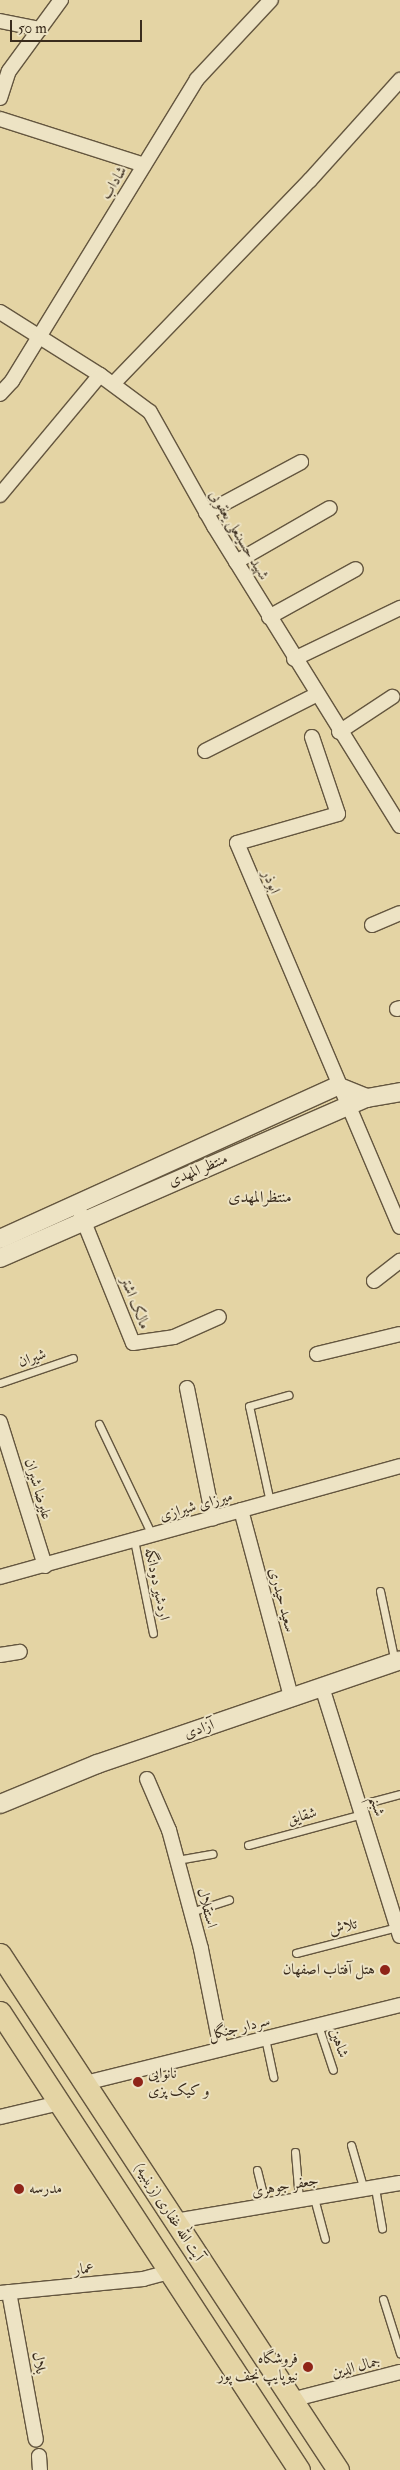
<!DOCTYPE html>
<meta charset="utf-8">
<style>
body{margin:0}
#map{position:relative;width:400px;height:2470px;overflow:hidden;background:#e4d4a4;font-family:"IM FELL Double Pica",Amiri,serif}
div>[style]{position:absolute}
.roads{filter:drop-shadow(1px 0 #64563f) drop-shadow(-1px 0 #64563f) drop-shadow(0 1px #64563f) drop-shadow(0 -1px #64563f)}
.service>*{height:7px;margin:-3.5px;padding:0 3.5px;transform-origin:3.5px;border-radius:3.5px;background:#ede3c4}
.minor>*{height:14px;margin:-7px;padding:0 7px;transform-origin:7px;border-radius:7px;background:#ede3c4}
.tertiary>*{height:18px;margin:-9px;padding:0 9px;transform-origin:9px;border-radius:9px;background:#ede3c4}
.primary>*{height:21px;margin:-10.5px;padding:0 10.5px;transform-origin:10.5px;border-radius:10.5px;background:#e4d4a4}
.dots>*{width:14px;height:14px;translate:-50% -50%;box-sizing:border-box;border:2px solid #ede3c4;border-radius:50%}
span{translate:-50% -50%;white-space:nowrap;text-align:center;line-height:1.15;-webkit-text-stroke:4px #ede3c4;paint-order:stroke}
.street-label{font-size:15px;color:#3a2c1d}
.poi-label{font-size:15px;color:#3a2c1d}
.right{translate:-100% -50%;text-align:right}
.left{translate:0 -50%;text-align:left}
.neighbourhood-label{font-size:16px;color:#3a2c1d}
.scale{position:absolute;left:10px;top:20px;width:132px;height:22px;box-sizing:border-box;border:2px solid #3a2c1d;border-top:0;padding-left:6px;font-size:15px;line-height:18px;white-space:nowrap;color:#3a2c1d;-webkit-text-stroke:4px #ede3c4;paint-order:stroke}
</style>
<div id="map">
<div class="roads">
<div class="service">
<div style="left:0;top:1383px;width:77px;rotate:-18.9deg"></div>
<div style="left:99px;top:1424px;width:123px;rotate:64.5deg"></div>
<div style="left:270px;top:1502px;width:98px;rotate:-102.3deg"></div>
<div style="left:249px;top:1406px;width:41px;rotate:-15.8deg"></div>
<div style="left:134px;top:1540px;width:95px;rotate:78.5deg"></div>
<div style="left:380px;top:1591px;width:73px;rotate:78.1deg"></div>
<div style="left:359px;top:1805px;width:42px;rotate:-15deg"></div>
<div style="left:248px;top:1845px;width:118px;rotate:-15.2deg"></div>
<div style="left:177px;top:1860px;width:36px;rotate:-10deg"></div>
<div style="left:191px;top:1912px;width:40px;rotate:-18deg"></div>
<div style="left:296px;top:1953px;width:104px;rotate:-14.4deg"></div>
<div style="left:318px;top:2025px;width:47px;rotate:71.6deg"></div>
<div style="left:265px;top:2038px;width:40px;rotate:78deg"></div>
<div style="left:351px;top:2145px;width:47px;rotate:73.9deg"></div>
<div style="left:295px;top:2152px;width:48px;rotate:85.2deg"></div>
<div style="left:257px;top:2170px;width:37px;rotate:76deg"></div>
<div style="left:375px;top:2188px;width:41px;rotate:80.1deg"></div>
<div style="left:314px;top:2198px;width:42px;rotate:75deg"></div>
<div style="left:383px;top:2299px;width:57px;rotate:72.5deg"></div>
</div>
<div class="minor">
<div style="left:0;top:21px;width:41px;rotate:11.3deg"></div>
<div style="left:0;top:98px;width:28px;rotate:-72deg"></div>
<div style="left:9px;top:71px;width:88px;rotate:-53.8deg"></div>
<div style="left:0;top:119px;width:151px;rotate:17.7deg"></div>
<div style="left:0;top:312px;width:118px;rotate:32.2deg"></div>
<div style="left:100px;top:375px;width:62px;rotate:36.5deg"></div>
<div style="left:150px;top:412px;width:131px;rotate:60.7deg"></div>
<div style="left:214px;top:526px;width:353px;rotate:58.2deg"></div>
<div style="left:113px;top:384px;width:284px;rotate:-46deg"></div>
<div style="left:310px;top:180px;width:135px;rotate:-48deg"></div>
<div style="left:0;top:394px;width:18px;rotate:-47deg"></div>
<div style="left:12px;top:381px;width:354px;rotate:-58.5deg"></div>
<div style="left:197px;top:79px;width:108px;rotate:-46.9deg"></div>
<div style="left:0;top:495px;width:156px;rotate:-50.2deg"></div>
<div style="left:206px;top:513px;width:108px;rotate:-28.2deg"></div>
<div style="left:236px;top:562px;width:108px;rotate:-29.9deg"></div>
<div style="left:269px;top:617px;width:99px;rotate:-28.9deg"></div>
<div style="left:294px;top:659px;width:118px;rotate:-25.7deg"></div>
<div style="left:339px;top:732px;width:64px;rotate:-33.4deg"></div>
<div style="left:312px;top:737px;width:81px;rotate:71.3deg"></div>
<div style="left:338px;top:814px;width:105px;rotate:164deg"></div>
<div style="left:237px;top:843px;width:417px;rotate:67deg"></div>
<div style="left:205px;top:751px;width:124px;rotate:-26.8deg"></div>
<div style="left:372px;top:925px;width:30px;rotate:-23deg"></div>
<div style="left:397px;top:1009px;width:3px;rotate:-18deg"></div>
<div style="left:80px;top:1212px;width:141px;rotate:68deg"></div>
<div style="left:133px;top:1343px;width:41px;rotate:-8.3deg"></div>
<div style="left:174px;top:1337px;width:49px;rotate:-24deg"></div>
<div style="left:374px;top:1281px;width:33px;rotate:-38deg"></div>
<div style="left:317px;top:1354px;width:85px;rotate:-13.5deg"></div>
<div style="left:187px;top:1388px;width:133px;rotate:78.7deg"></div>
<div style="left:0;top:1422px;width:151px;rotate:72.6deg"></div>
<div style="left:241px;top:1510px;width:194px;rotate:75deg"></div>
<div style="left:0;top:1577px;width:415px;rotate:-15.5deg"></div>
<div style="left:0;top:1655px;width:20px;rotate:-9deg"></div>
<div style="left:322px;top:1687px;width:261px;rotate:72.6deg"></div>
<div style="left:147px;top:1779px;width:56px;rotate:66.7deg"></div>
<div style="left:169px;top:1830px;width:123px;rotate:74.9deg"></div>
<div style="left:201px;top:1949px;width:102px;rotate:78.7deg"></div>
<div style="left:85px;top:2083px;width:325px;rotate:-13.9deg"></div>
<div style="left:0;top:2117px;width:61px;rotate:-13.3deg"></div>
<div style="left:175px;top:2221px;width:228px;rotate:-9.6deg"></div>
<div style="left:9px;top:2292px;width:150px;rotate:79.7deg"></div>
<div style="left:0;top:2293px;width:144px;rotate:-5.6deg"></div>
<div style="left:143px;top:2279px;width:27px;rotate:-15deg"></div>
<div style="left:291px;top:2400px;width:113px;rotate:-14.4deg"></div>
<div style="left:39px;top:2456px;width:14px;rotate:86deg"></div>
</div>
<div class="tertiary">
<div style="left:0;top:1239px;width:370px;rotate:-24.4deg"></div>
<div style="left:337px;top:1086px;width:32px;rotate:22deg"></div>
<div style="left:0;top:1258px;width:400px;rotate:-23.6deg"></div>
<div style="left:367px;top:1098px;width:34px;rotate:-10deg"></div>
<div style="left:0;top:1804px;width:105px;rotate:-22.4deg"></div>
<div style="left:97px;top:1764px;width:320px;rotate:-18.9deg"></div>
</div>
<div class="primary">
<div style="left:0;top:1954px;width:617px;rotate:56.77deg"></div>
<div style="left:0;top:2012px;width:547px;rotate:56.86deg"></div>
</div>
</div>
<div class="dots">
<div style="left:385px;top:1970px;background:#8f2418"></div>
<div style="left:138px;top:2082px;background:#8f2418"></div>
<div style="left:19px;top:2189px;background:#8f2418"></div>
<div style="left:308px;top:2367px;background:#8f2418"></div>
</div>
<div class="street-label">
<span style="left:114px;top:183px;rotate:-59deg">شاداب</span>
<span style="left:239px;top:535px;rotate:59deg">شهید حسینعلی یعقوبی</span>
<span style="left:271px;top:882px;rotate:67deg">ابوذر</span>
<span style="left:198px;top:1170px;rotate:-23deg">منتظر المهدی</span>
<span style="left:135px;top:1303px;rotate:68deg">مالک اشتر</span>
<span style="left:32px;top:1358px;rotate:-19deg">شیران</span>
<span style="left:38px;top:1489px;rotate:73deg">علیرضا شیران</span>
<span style="left:196px;top:1506px;rotate:-16deg">میرزای شیرازی</span>
<span style="left:157px;top:1584px;rotate:78deg">اردشیر دودانگه</span>
<span style="left:282px;top:1600px;rotate:75deg">سعید حیدری</span>
<span style="left:199px;top:1729px;rotate:-19deg">آزادی</span>
<span style="left:377px;top:1806px;rotate:73deg">شبنم</span>
<span style="left:302px;top:1816px;rotate:-15deg">شقایق</span>
<span style="left:207px;top:1908px;rotate:75deg">استقلال</span>
<span style="left:343px;top:1927px;rotate:-14deg">تلاش</span>
<span style="left:239px;top:2028px;rotate:-14deg">سردار جنگل</span>
<span style="left:339px;top:2043px;rotate:71deg">شاهین</span>
<span style="left:285px;top:2186px;rotate:-10deg">جعفر جوهری</span>
<span style="left:169px;top:2212px;rotate:57deg">آیت الله غفاری (زینبیه)</span>
<span style="left:84px;top:2269px;rotate:-6deg">عمار</span>
<span style="left:39px;top:2363px;rotate:80deg">بلال</span>
<span style="left:356px;top:2367px;rotate:-14deg">جمال الدین</span>
</div>
<div class="poi-label">
<span class="right" style="left:375px;top:1970px">هتل آفتاب اصفهان</span>
<span class="left" style="left:148px;top:2082px">نانوایی<br>و کیک پزی</span>
<span class="left" style="left:29px;top:2189px">مدرسه</span>
<span class="right" style="left:298px;top:2367px">فروشگاه<br>نیوپایپ نجف پور</span>
</div>
<div class="neighbourhood-label">
<span style="left:260px;top:1197px">منتظرالمهدی</span>
</div>
<div class="scale">50 m</div>
</div>
